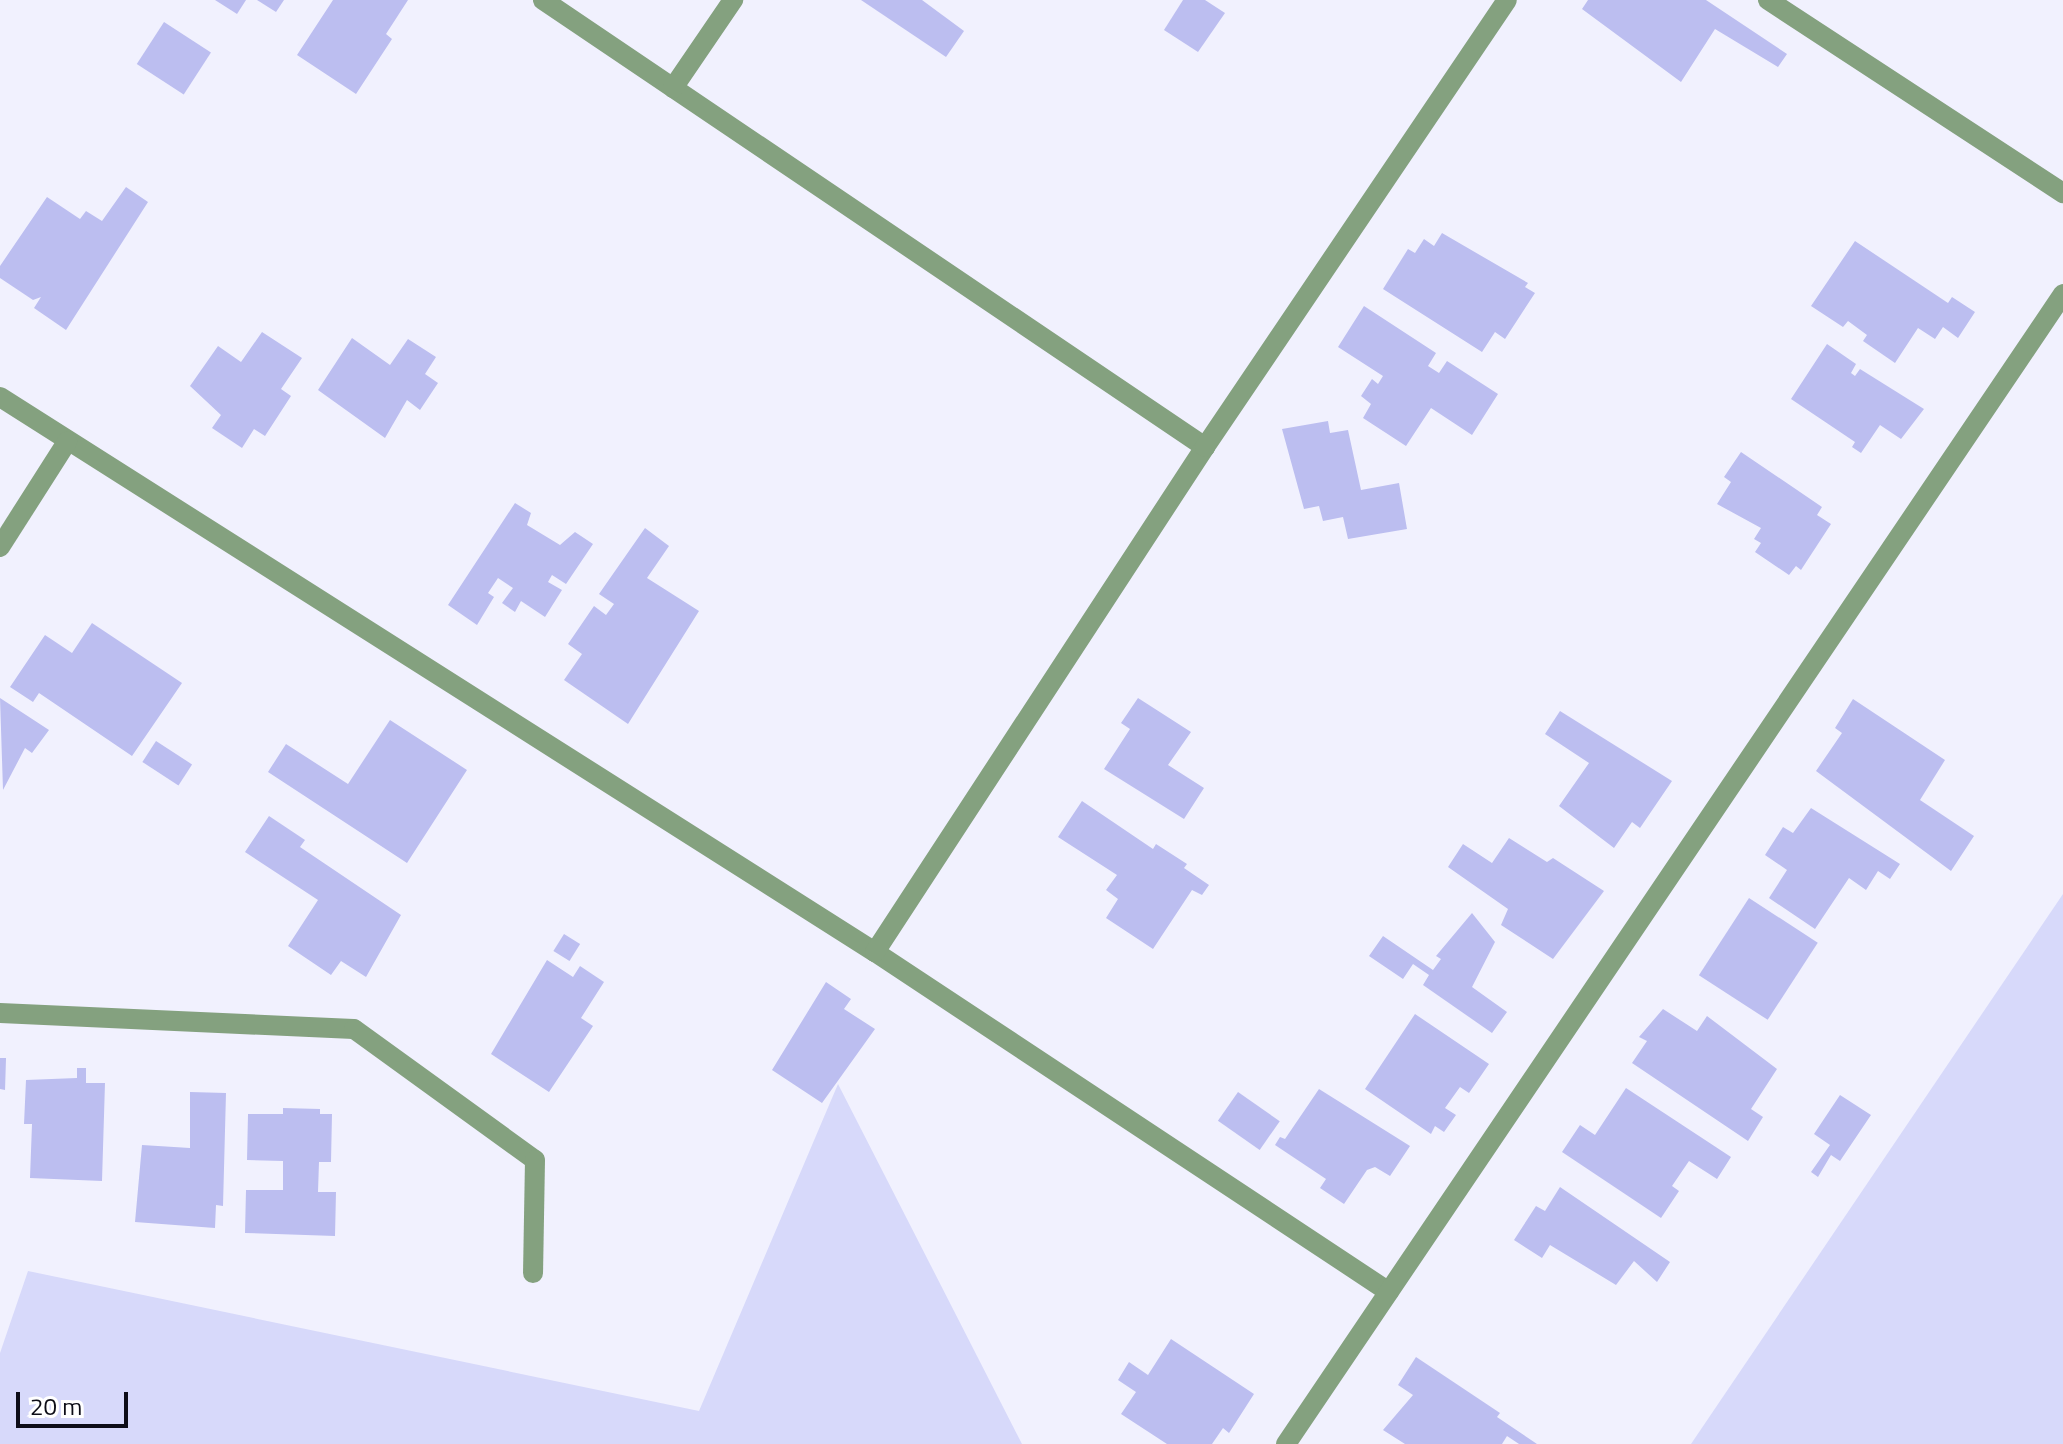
<!DOCTYPE html>
<style>
body{margin:0}
#map{position:relative;width:2063px;height:1444px;overflow:hidden;background:#f1f1fe;font-family:"Titillium Web",sans-serif}
div>[style]{position:absolute}
.green>*{inset:0;background:#d7d9fa}
.building>*{inset:0;background:#bcbef0;transform-origin:0 0}
.minor>*{height:20px;margin:-10px;padding:0 10px;transform-origin:10px;border-radius:10px;background:#84a17f}
span{translate:-50% -50%;white-space:nowrap;text-align:center;line-height:1.15;-webkit-text-stroke:6px #fff;paint-order:stroke}
.scale{position:absolute;left:16px;top:1392px;width:112px;height:36px;box-sizing:border-box;border:4px solid #0d0d17;border-top:0;padding-left:10px;font-size:24px;line-height:28px;white-space:nowrap;color:#0d0d17;-webkit-text-stroke:6px #fff;paint-order:stroke}
</style>
<div id="map">
<div class="green">
<div style="clip-path:polygon(2063px 894px,2063px 1444px,1691px 1444px)"></div>
<div style="clip-path:polygon(838px 1084px,1022px 1444px,0 1444px,0 1353px,28px 1271px,699px 1411px)"></div>
</div>
<div class="building">
<div style="clip-path:polygon(215px 0,246px 0,237px 14px)"></div>
<div style="clip-path:polygon(257px 0,284px 0,276px 12px)"></div>
<div style="clip-path:polygon(333px 0,408px 0,386px 34px,392px 39px,356px 94px,297px 55px)"></div>
<div style="clip-path:polygon(861px 0,922px 0,964px 31px,946px 57px)"></div>
<div style="clip-path:polygon(1183px 0,1205px 0,1225px 13px,1198px 52px,1164px 30px)"></div>
<div style="clip-path:polygon(1588px 0,1706px 0,1787px 54px,1778px 67px,1715px 29px,1681px 82px,1582px 9px)"></div>
<div style="left:164px;top:22px;width:56px;height:50px;rotate:33deg"></div>
<div style="clip-path:polygon(126px 187px,148px 202px,66px 330px,34px 308px,41px 297px,33px 300px,0 278px,0 266px,47px 197px,80px 219px,86px 211px,102px 221px)"></div>
<div style="clip-path:polygon(1442px 233px,1528px 283px,1525px 287px,1535px 293px,1505px 339px,1495px 332px,1482px 352px,1383px 289px,1408px 249px,1415px 253px,1424px 239px,1434px 246px)"></div>
<div style="clip-path:polygon(1855px 241px,1948px 303px,1952px 297px,1975px 312px,1958px 338px,1943px 327px,1935px 339px,1918px 328px,1895px 363px,1863px 341px,1867px 335px,1848px 321px,1843px 327px,1811px 306px)"></div>
<div style="clip-path:polygon(1364px 306px,1436px 353px,1428px 366px,1439px 373px,1447px 361px,1498px 394px,1472px 435px,1431px 408px,1406px 446px,1363px 418px,1371px 404px,1361px 396px,1372px 379px,1378px 384px,1383px 376px,1338px 347px)"></div>
<div style="clip-path:polygon(262px 332px,302px 358px,281px 389px,291px 396px,265px 436px,254px 429px,242px 448px,212px 428px,221px 415px,190px 386px,218px 346px,241px 362px)"></div>
<div style="clip-path:polygon(352px 338px,390px 365px,408px 339px,436px 357px,425px 374px,438px 383px,420px 410px,407px 400px,385px 438px,318px 390px)"></div>
<div style="clip-path:polygon(1827px 344px,1856px 364px,1851px 373px,1855px 376px,1860px 369px,1924px 409px,1901px 439px,1880px 425px,1861px 453px,1852px 447px,1855px 442px,1791px 399px)"></div>
<div style="clip-path:polygon(1328px 421px,1330px 433px,1348px 430px,1361px 490px,1399px 483px,1407px 529px,1348px 539px,1343px 517px,1323px 521px,1319px 506px,1304px 509px,1282px 429px)"></div>
<div style="clip-path:polygon(1741px 452px,1822px 507px,1817px 515px,1831px 524px,1801px 570px,1796px 566px,1789px 575px,1755px 552px,1761px 543px,1754px 539px,1761px 528px,1717px 504px,1731px 482px,1724px 477px)"></div>
<div style="clip-path:polygon(515px 503px,531px 513px,527px 525px,560px 545px,575px 532px,593px 544px,566px 584px,552px 575px,548px 582px,562px 590px,545px 617px,521px 601px,515px 612px,502px 603px,513px 588px,498px 578px,488px 593px,494px 597px,477px 625px,448px 605px)"></div>
<div style="clip-path:polygon(645px 528px,669px 546px,647px 578px,699px 611px,628px 724px,564px 680px,582px 654px,568px 644px,594px 606px,606px 615px,614px 604px,599px 594px)"></div>
<div style="clip-path:polygon(92px 623px,182px 683px,132px 756px,39px 693px,33px 702px,10px 687px,45px 635px,72px 653px)"></div>
<div style="clip-path:polygon(0 698px,49px 730px,32px 753px,25px 748px,3px 790px)"></div>
<div style="clip-path:polygon(1138px 698px,1191px 732px,1168px 765px,1204px 788px,1184px 819px,1104px 769px,1130px 729px,1121px 723px)"></div>
<div style="clip-path:polygon(1853px 699px,1945px 760px,1920px 800px,1974px 836px,1951px 871px,1816px 771px,1842px 733px,1835px 728px)"></div>
<div style="clip-path:polygon(1560px 711px,1672px 781px,1640px 828px,1632px 822px,1614px 848px,1559px 806px,1589px 763px,1545px 734px)"></div>
<div style="clip-path:polygon(390px 720px,467px 770px,407px 863px,268px 772px,286px 744px,348px 784px)"></div>
<div style="left:156px;top:741px;width:43px;height:25px;rotate:33deg"></div>
<div style="clip-path:polygon(1082px 801px,1153px 849px,1156px 844px,1187px 864px,1184px 868px,1209px 885px,1202px 895px,1192px 890px,1153px 949px,1106px 918px,1118px 899px,1106px 890px,1117px 875px,1058px 837px)"></div>
<div style="clip-path:polygon(1811px 808px,1900px 864px,1890px 879px,1878px 871px,1866px 890px,1849px 878px,1815px 929px,1769px 898px,1787px 870px,1765px 855px,1783px 827px,1793px 833px)"></div>
<div style="clip-path:polygon(269px 816px,305px 840px,300px 847px,401px 915px,366px 977px,341px 961px,331px 975px,288px 946px,318px 900px,245px 852px)"></div>
<div style="clip-path:polygon(1509px 838px,1547px 862px,1553px 858px,1604px 891px,1553px 959px,1501px 925px,1508px 909px,1448px 867px,1463px 844px,1492px 863px)"></div>
<div style="left:1749px;top:898px;width:82px;height:92px;rotate:33deg"></div>
<div style="clip-path:polygon(1472px 913px,1495px 942px,1472px 987px,1507px 1012px,1492px 1033px,1423px 985px,1429px 975px,1413px 964px,1403px 979px,1369px 956px,1383px 936px,1433px 970px,1441px 959px,1436px 956px)"></div>
<div style="left:564px;top:934px;width:19px;height:20px;rotate:32deg"></div>
<div style="clip-path:polygon(547px 960px,573px 977px,580px 966px,604px 982px,581px 1018px,593px 1026px,549px 1092px,491px 1054px)"></div>
<div style="clip-path:polygon(826px 982px,851px 999px,844px 1009px,875px 1029px,822px 1103px,772px 1070px)"></div>
<div style="clip-path:polygon(1663px 1009px,1697px 1031px,1707px 1016px,1777px 1069px,1751px 1109px,1763px 1117px,1748px 1141px,1632px 1063px,1647px 1041px,1639px 1037px)"></div>
<div style="clip-path:polygon(1415px 1014px,1489px 1064px,1469px 1093px,1460px 1087px,1445px 1108px,1456px 1115px,1444px 1132px,1435px 1126px,1431px 1134px,1365px 1089px)"></div>
<div style="clip-path:polygon(0 1058px,6px 1058px,5px 1090px,0 1089px)"></div>
<div style="clip-path:polygon(77px 1068px,86px 1068px,86px 1083px,105px 1083px,102px 1181px,30px 1178px,32px 1124px,24px 1124px,26px 1080px,77px 1078px)"></div>
<div style="clip-path:polygon(1626px 1088px,1731px 1157px,1717px 1179px,1689px 1161px,1672px 1186px,1679px 1191px,1661px 1218px,1562px 1152px,1580px 1125px,1595px 1135px)"></div>
<div style="clip-path:polygon(1319px 1089px,1410px 1146px,1390px 1176px,1375px 1167px,1367px 1170px,1344px 1204px,1320px 1188px,1326px 1179px,1275px 1145px,1280px 1137px,1285px 1139px)"></div>
<div style="clip-path:polygon(190px 1092px,226px 1093px,223px 1206px,216px 1205px,215px 1228px,135px 1222px,142px 1145px,190px 1148px)"></div>
<div style="left:1238px;top:1092px;width:51px;height:35px;rotate:35deg"></div>
<div style="clip-path:polygon(1840px 1095px,1871px 1115px,1840px 1161px,1831px 1155px,1818px 1177px,1811px 1172px,1830px 1145px,1814px 1134px)"></div>
<div style="clip-path:polygon(283px 1108px,320px 1109px,320px 1114px,332px 1114px,331px 1162px,319px 1162px,318px 1192px,336px 1192px,335px 1236px,245px 1233px,246px 1190px,283px 1190px,283px 1161px,247px 1160px,248px 1114px,283px 1114px)"></div>
<div style="clip-path:polygon(1560px 1187px,1670px 1262px,1657px 1282px,1634px 1261px,1616px 1285px,1550px 1245px,1542px 1258px,1514px 1240px,1536px 1206px,1545px 1211px)"></div>
<div style="clip-path:polygon(1171px 1339px,1254px 1394px,1229px 1433px,1223px 1428px,1212px 1444px,1167px 1444px,1121px 1414px,1136px 1392px,1118px 1380px,1129px 1362px,1148px 1375px)"></div>
<div style="clip-path:polygon(1416px 1357px,1500px 1413px,1497px 1417px,1537px 1444px,1519px 1444px,1507px 1436px,1502px 1444px,1405px 1444px,1383px 1430px,1413px 1395px,1398px 1385px)"></div>
</div>
<div class="minor">
<div style="left:543px;top:0;width:799px;rotate:34.03deg"></div>
<div style="left:1768px;top:0;width:353px;rotate:33.2deg"></div>
<div style="left:673px;top:88px;width:107px;rotate:-55.7deg"></div>
<div style="left:0;top:397px;width:1036px;rotate:32.39deg"></div>
<div style="left:875px;top:952px;width:616px;rotate:33.48deg"></div>
<div style="left:0;top:547px;width:125px;rotate:-57.5deg"></div>
<div style="left:875px;top:952px;width:603px;rotate:-56.84deg"></div>
<div style="left:1205px;top:447px;width:539px;rotate:-55.96deg"></div>
<div style="left:0;top:1013px;width:354px;rotate:2.6deg"></div>
<div style="left:354px;top:1029px;width:223px;rotate:35.9deg"></div>
<div style="left:535px;top:1160px;width:113px;rotate:91deg"></div>
<div style="left:1286px;top:1444px;width:1388px;rotate:-55.95deg"></div>
</div>
<div class="scale">20 m</div>
</div>
